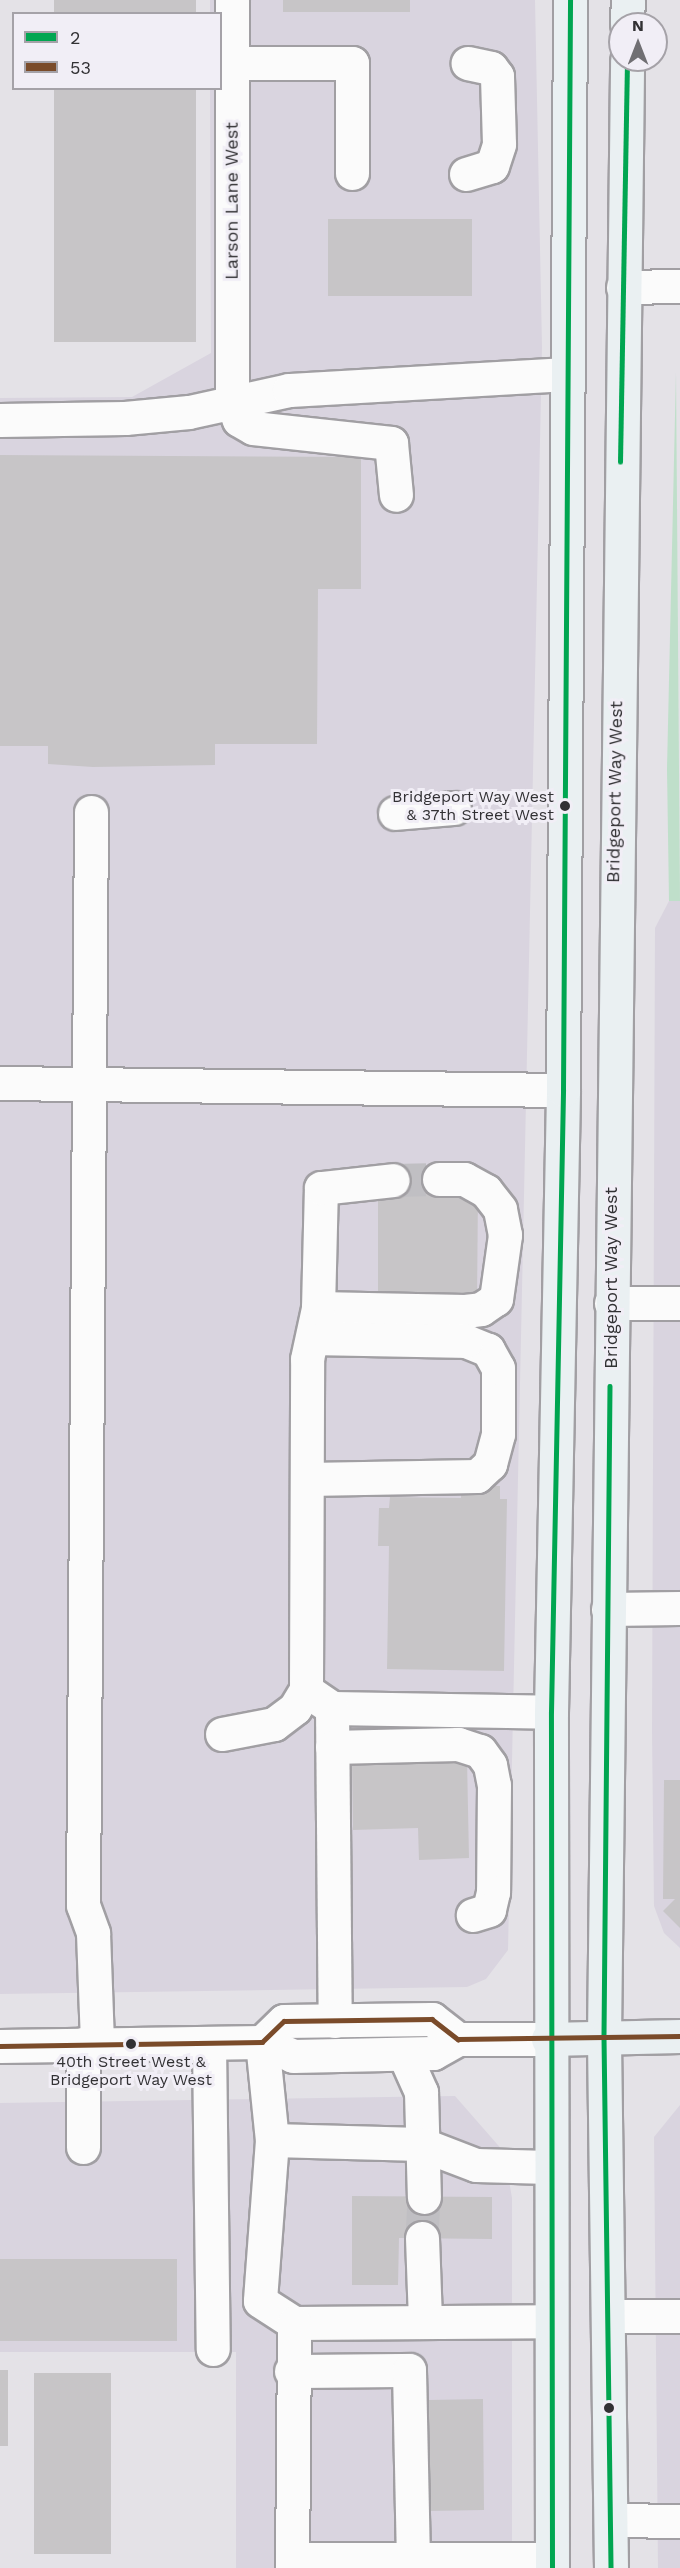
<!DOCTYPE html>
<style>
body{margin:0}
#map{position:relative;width:680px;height:2568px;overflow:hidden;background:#e4e2e7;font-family:"Work Sans",sans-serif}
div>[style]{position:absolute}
.built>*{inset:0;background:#d9d4df}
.green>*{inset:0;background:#bfdfca}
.building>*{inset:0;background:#c7c5c7;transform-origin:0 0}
.minor-tunnel>*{height:33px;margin-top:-16.5px;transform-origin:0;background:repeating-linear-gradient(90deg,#c0bfc3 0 33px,transparent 0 49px)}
.roads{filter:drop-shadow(2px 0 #a19fa3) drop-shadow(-2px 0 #a19fa3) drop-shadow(0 2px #a19fa3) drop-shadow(0 -2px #a19fa3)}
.minor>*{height:33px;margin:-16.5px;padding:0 16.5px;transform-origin:16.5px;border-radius:16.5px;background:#fbfbfb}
.major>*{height:33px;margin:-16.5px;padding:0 16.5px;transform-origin:16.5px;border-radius:16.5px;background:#eaf0f2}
.bus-1>*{height:4.5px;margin:-2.25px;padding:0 2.25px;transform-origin:2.25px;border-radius:2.25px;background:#00a651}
.bus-2>*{height:4.5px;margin:-2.25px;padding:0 2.25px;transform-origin:2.25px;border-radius:2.25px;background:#7a4b2a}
.dots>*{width:16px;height:16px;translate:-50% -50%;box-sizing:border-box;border:3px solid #f1eef6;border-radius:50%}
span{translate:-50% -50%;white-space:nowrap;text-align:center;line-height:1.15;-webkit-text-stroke:6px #f1eef6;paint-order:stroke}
.bus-label{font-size:16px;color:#323134}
.right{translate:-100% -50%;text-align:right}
.street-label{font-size:18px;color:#323134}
.legend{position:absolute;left:12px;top:12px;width:210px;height:78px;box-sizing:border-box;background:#f1eef6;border:2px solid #a5a2a8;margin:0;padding:8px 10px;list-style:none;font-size:18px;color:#323134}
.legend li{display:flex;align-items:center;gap:12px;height:30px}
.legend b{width:30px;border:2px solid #a5a2a8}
.north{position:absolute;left:608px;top:12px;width:60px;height:60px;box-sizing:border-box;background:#f1eef6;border:2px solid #a5a2a8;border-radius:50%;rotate:0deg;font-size:16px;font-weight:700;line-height:24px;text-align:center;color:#323134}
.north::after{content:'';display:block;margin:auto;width:21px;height:27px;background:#706f73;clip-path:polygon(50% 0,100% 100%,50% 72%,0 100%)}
</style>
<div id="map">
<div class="built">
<div style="clip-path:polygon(210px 0,535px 0,542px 347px,508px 1950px,486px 1979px,467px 1987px,0 1994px,0 398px,132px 397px,211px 353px,210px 89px,220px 88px,220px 14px,210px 13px)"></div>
<div style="clip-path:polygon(669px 901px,680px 901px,680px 1948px,664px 1933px,654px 1906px,652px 1732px,655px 928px)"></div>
<div style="clip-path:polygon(455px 2096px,504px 2152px,512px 2198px,512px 2568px,236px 2568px,236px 2352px,0 2352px,0 2103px)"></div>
<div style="clip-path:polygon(680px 2105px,680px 2568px,658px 2568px,654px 2137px)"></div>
</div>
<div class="green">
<div style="clip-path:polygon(676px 372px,680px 901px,669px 901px,667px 769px)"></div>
</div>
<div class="building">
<div style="left:54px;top:0;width:142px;height:14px"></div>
<div style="left:283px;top:0;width:127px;height:12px"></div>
<div style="left:54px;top:88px;width:142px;height:254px"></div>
<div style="left:328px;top:219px;width:144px;height:77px"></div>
<div style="clip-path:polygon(0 455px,361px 457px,361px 589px,318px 589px,317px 744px,215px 744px,215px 765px,93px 767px,48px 764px,48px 746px,0 746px)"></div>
<div style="clip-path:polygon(393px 1166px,439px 1167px,478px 1191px,477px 1302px,378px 1302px,378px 1191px)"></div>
<div style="clip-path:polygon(461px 1485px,500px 1486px,500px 1499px,507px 1499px,504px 1671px,387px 1669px,389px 1546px,378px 1546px,379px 1508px,389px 1508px,390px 1497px,461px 1498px)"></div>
<div style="clip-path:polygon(467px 1759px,469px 1858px,419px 1860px,418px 1828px,353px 1830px,352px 1761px)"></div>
<div style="clip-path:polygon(664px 1780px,680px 1780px,680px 1928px,663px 1911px,675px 1899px,663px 1899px)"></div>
<div style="clip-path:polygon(352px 2196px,492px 2197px,492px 2239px,399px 2238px,398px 2285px,352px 2285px)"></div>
<div style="left:0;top:2259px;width:177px;height:82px"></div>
<div style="left:0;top:2370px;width:8px;height:76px"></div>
<div style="left:34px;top:2373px;width:77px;height:181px"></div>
<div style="clip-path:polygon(483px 2399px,484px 2510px,428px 2511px,428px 2489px,417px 2489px,417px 2472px,429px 2472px,428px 2400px)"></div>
</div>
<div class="minor-tunnel">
<div style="left:393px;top:1180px;width:46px;rotate:-1.2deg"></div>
<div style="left:422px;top:2238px;width:41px;rotate:-87.2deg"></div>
</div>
<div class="roads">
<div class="minor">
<div style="left:232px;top:0;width:402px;rotate:90deg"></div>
<div style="left:232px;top:402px;width:19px;rotate:69deg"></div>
<div style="left:239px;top:420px;width:16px;rotate:30deg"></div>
<div style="left:253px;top:428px;width:139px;rotate:6.2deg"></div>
<div style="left:391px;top:443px;width:52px;rotate:84.5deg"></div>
<div style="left:232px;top:63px;width:120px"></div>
<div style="left:352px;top:63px;width:110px;rotate:90deg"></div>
<div style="left:466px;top:174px;width:27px;rotate:-17deg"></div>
<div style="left:492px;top:166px;width:23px;rotate:-72deg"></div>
<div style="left:499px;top:144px;width:68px;rotate:-91.7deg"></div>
<div style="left:497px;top:76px;width:10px;rotate:-127deg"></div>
<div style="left:491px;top:68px;width:24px;rotate:-168deg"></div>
<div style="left:623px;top:287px;width:57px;rotate:-1deg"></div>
<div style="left:0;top:420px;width:125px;rotate:-0.9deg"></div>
<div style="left:125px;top:418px;width:64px;rotate:-5.4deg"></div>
<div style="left:189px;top:412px;width:102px;rotate:-12.4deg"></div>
<div style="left:289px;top:390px;width:279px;rotate:-3.3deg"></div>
<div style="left:91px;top:812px;width:1093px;rotate:90.42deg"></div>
<div style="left:83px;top:1905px;width:30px;rotate:70deg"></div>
<div style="left:93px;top:1933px;width:111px;rotate:87.9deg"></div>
<div style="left:395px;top:813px;width:59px;rotate:-4.8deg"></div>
<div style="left:0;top:1083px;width:563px;rotate:0.71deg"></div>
<div style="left:611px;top:1303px;width:69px"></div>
<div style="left:318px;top:1308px;width:147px;rotate:1.2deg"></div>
<div style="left:465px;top:1311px;width:16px;rotate:-7deg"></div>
<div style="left:481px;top:1309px;width:18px;rotate:-34deg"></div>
<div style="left:496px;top:1299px;width:65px;rotate:-82deg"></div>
<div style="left:505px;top:1235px;width:26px;rotate:-101deg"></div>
<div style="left:500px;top:1209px;width:23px;rotate:-128deg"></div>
<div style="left:486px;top:1191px;width:25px;rotate:-151deg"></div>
<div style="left:464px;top:1179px;width:25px;rotate:180deg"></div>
<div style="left:307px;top:1479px;width:170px;rotate:-1deg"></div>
<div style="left:477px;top:1476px;width:18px;rotate:-43deg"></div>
<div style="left:490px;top:1464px;width:31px;rotate:-75deg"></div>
<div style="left:498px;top:1434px;width:66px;rotate:-90deg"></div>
<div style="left:498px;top:1368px;width:21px;rotate:-119deg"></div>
<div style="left:488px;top:1350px;width:24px;rotate:-158deg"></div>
<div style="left:466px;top:1341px;width:152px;rotate:-178.9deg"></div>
<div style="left:608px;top:1609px;width:72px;rotate:-0.8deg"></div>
<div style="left:313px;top:1695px;width:23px;rotate:34deg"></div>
<div style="left:332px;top:1708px;width:219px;rotate:1deg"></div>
<div style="left:332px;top:1708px;width:313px;rotate:89.5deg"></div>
<div style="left:222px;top:1734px;width:53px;rotate:-10.9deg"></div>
<div style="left:274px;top:1724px;width:26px;rotate:-37deg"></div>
<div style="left:295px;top:1708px;width:21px;rotate:-59deg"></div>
<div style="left:306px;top:1690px;width:331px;rotate:-89.8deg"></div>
<div style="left:307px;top:1359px;width:52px;rotate:-77.8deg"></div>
<div style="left:318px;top:1308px;width:120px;rotate:-88.6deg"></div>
<div style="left:321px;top:1188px;width:72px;rotate:-6.3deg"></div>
<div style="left:332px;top:1747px;width:126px;rotate:-1.4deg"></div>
<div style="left:458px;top:1744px;width:23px;rotate:18deg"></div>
<div style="left:480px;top:1751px;width:17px;rotate:54deg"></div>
<div style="left:490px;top:1765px;width:20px;rotate:79deg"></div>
<div style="left:494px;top:1785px;width:107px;rotate:90.5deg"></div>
<div style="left:493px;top:1892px;width:18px;rotate:103deg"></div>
<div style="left:489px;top:1910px;width:17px;rotate:163deg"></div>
<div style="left:262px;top:2042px;width:99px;rotate:84.2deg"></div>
<div style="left:272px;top:2140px;width:161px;rotate:94.3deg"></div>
<div style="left:260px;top:2301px;width:40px;rotate:32.9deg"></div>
<div style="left:294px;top:2323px;width:256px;rotate:-0.4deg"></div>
<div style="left:262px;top:2042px;width:30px;rotate:-44deg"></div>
<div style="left:284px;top:2021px;width:148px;rotate:-0.8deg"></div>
<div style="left:432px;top:2019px;width:33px;rotate:38deg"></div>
<div style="left:209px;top:2043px;width:306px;rotate:89.3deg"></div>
<div style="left:83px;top:2044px;width:103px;rotate:90deg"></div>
<div style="left:0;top:2046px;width:262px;rotate:-0.9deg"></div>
<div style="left:262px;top:2042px;width:34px;rotate:24deg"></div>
<div style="left:293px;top:2056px;width:140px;rotate:-1.2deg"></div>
<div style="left:433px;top:2053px;width:29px;rotate:-29deg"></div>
<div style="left:458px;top:2039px;width:90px"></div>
<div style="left:404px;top:2054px;width:42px;rotate:65.9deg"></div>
<div style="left:421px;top:2092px;width:105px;rotate:88.4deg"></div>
<div style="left:272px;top:2140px;width:149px;rotate:1.5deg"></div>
<div style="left:421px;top:2144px;width:59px;rotate:20.9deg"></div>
<div style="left:476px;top:2165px;width:73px;rotate:1.6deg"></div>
<div style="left:422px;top:2238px;width:83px;rotate:87.9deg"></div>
<div style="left:608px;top:2316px;width:72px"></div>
<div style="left:291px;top:2371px;width:118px;rotate:-0.5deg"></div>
<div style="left:409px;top:2370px;width:189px;rotate:88.8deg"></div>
<div style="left:611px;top:2520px;width:69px;rotate:0.8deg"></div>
<div style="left:292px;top:2559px;width:259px"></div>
<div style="left:292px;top:2568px;width:245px;rotate:-89.5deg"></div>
</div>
<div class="major">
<div style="left:627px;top:24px;width:24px;rotate:-88deg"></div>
<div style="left:548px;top:2039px;width:132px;rotate:-1.3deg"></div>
<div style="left:552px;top:2568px;width:856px;rotate:-90.07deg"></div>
<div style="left:551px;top:1712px;width:622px;rotate:-88.89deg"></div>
<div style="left:563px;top:1090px;width:1090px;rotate:-89.63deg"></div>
<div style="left:611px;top:2568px;width:531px;rotate:-90.76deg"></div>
<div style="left:604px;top:2037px;width:1977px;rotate:-89.33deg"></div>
</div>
</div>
<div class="bus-1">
<div style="left:620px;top:462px;width:402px;rotate:-89deg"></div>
<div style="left:610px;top:1386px;width:651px;rotate:90.53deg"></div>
<div style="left:604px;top:2037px;width:531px;rotate:89.24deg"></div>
<div style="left:552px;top:2568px;width:856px;rotate:-90.07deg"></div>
<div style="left:551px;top:1712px;width:622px;rotate:-88.89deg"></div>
<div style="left:563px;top:1090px;width:1090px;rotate:-89.63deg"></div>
</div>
<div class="bus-2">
<div style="left:0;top:2046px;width:262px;rotate:-0.9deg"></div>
<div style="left:262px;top:2042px;width:30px;rotate:-44deg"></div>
<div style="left:284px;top:2021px;width:148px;rotate:-0.8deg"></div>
<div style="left:432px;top:2019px;width:33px;rotate:38deg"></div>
<div style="left:458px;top:2039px;width:222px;rotate:-0.8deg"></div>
</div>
<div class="dots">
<div style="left:565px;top:806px;background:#323134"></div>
<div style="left:131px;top:2044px;background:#323134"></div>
<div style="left:609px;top:2408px;background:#323134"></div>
</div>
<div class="bus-label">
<span class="right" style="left:554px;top:806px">Bridgeport Way West<br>&amp; 37th Street West</span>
<span style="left:131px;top:2071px">40th Street West &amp;<br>Bridgeport Way West</span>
</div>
<div class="street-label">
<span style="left:232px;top:201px;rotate:-90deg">Larson Lane West</span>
<span style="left:615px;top:792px;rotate:-89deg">Bridgeport Way West</span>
<span style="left:611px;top:1278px;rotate:-90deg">Bridgeport Way West</span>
</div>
<ul class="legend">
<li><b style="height:8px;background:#00a651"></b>2</li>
<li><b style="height:8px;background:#7a4b2a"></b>53</li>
</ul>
<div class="north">N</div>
</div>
